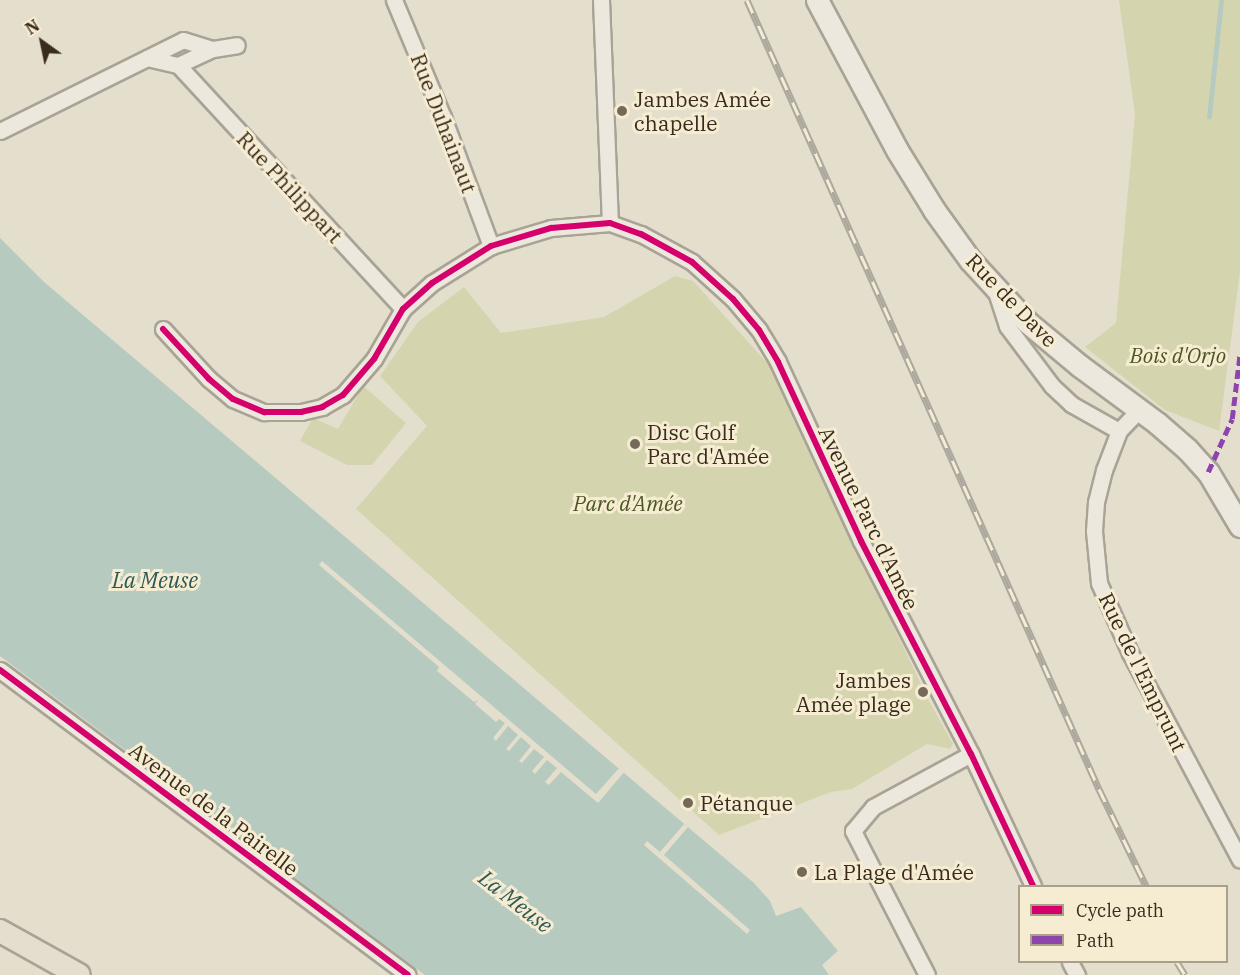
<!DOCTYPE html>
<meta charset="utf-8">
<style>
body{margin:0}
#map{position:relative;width:1240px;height:975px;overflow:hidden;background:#e4decc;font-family:"IBM Plex Serif",serif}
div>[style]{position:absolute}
.green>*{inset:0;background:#d4d5ae}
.water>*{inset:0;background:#b7cabf}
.pier>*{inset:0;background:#e4decc}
.stream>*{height:4.5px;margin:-2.25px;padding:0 2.25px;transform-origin:2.25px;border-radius:2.25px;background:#b7cabf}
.roads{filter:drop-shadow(2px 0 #a9a396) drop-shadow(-2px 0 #a9a396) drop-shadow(0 2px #a9a396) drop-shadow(0 -2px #a9a396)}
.minor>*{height:15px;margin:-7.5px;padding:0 7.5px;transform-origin:7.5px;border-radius:7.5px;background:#ece8de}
.secondary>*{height:21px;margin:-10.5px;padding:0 10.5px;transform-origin:10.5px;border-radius:10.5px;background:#ece8de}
.primary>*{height:22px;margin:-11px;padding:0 11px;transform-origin:11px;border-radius:11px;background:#e4decf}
.rail>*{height:7px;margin-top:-3.5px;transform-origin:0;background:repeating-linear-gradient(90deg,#f6ecd2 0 14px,#aca89e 0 28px);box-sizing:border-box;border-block:2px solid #aca89e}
.quiet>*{height:4.5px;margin-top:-2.25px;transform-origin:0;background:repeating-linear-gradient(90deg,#8e44ad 0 9px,transparent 0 13.5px)}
.cycleway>*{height:6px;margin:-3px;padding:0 3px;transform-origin:3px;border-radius:3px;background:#d6006c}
.dots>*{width:16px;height:16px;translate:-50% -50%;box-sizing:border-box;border:3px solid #f6ecd2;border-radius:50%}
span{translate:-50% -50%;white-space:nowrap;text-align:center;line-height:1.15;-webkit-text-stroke:6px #f6ecd2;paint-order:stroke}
.poi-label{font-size:21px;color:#392b1d}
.left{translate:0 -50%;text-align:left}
.right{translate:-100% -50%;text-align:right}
.street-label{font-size:21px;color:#392b1d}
.park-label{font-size:21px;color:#495623;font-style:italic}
.water-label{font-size:22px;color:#2c5956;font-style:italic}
.legend{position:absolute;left:1018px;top:885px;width:210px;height:78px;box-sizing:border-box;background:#f6ecd2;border:2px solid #aa9f8a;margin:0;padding:8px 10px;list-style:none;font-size:18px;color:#392b1d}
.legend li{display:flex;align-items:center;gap:12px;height:30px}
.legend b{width:30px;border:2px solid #aa9f8a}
.north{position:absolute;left:12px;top:12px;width:60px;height:60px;-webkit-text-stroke:4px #f6ecd2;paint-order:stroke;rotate:327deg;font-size:16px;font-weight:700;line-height:24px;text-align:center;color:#392b1d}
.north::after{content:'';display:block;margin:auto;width:21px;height:27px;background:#392b1d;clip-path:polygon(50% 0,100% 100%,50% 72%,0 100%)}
</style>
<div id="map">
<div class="green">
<div style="clip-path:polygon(1119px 0,1240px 0,1240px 272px,1219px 431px,1165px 410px,1085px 347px,1116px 323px,1135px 114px)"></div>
<div style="clip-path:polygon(675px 276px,693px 281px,770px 366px,929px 701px,953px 744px,950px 749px,927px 744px,852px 789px,831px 792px,719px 835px,356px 509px,427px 426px,380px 376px,418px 322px,464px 287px,501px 333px,604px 317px)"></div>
<div style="clip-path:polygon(363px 386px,406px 423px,372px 465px,347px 465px,300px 441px,313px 418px,338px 429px)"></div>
</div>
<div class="water">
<div style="clip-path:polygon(0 238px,44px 282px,754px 883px,770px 901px,776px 916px,801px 907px,838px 951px,822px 965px,829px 975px,425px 975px,0 656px)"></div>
</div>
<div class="pier">
<div style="clip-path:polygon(322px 561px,596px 794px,620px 767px,625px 771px,598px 803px,561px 772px,549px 785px,545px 782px,557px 768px,547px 760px,535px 774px,532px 771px,544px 757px,534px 749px,522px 763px,519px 761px,531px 746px,521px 737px,509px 751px,506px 749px,518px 735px,508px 726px,496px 741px,493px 738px,505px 723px,499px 719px,496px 722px,475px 704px,478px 700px,474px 702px,437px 671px,439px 667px,319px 565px)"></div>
<div style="clip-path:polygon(684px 824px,688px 827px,664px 855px,750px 930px,747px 934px,644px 845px,647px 841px,660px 852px)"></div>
</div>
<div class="stream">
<div style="left:1209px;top:117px;width:118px;rotate:-84.1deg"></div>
</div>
<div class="roads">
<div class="minor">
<div style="left:394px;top:0;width:127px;rotate:67.3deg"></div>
<div style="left:443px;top:117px;width:138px;rotate:69.6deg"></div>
<div style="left:601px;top:0;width:223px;rotate:87.7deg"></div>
<div style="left:147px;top:58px;width:32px;rotate:13deg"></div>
<div style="left:178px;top:65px;width:332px;rotate:47.3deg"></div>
<div style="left:178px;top:65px;width:38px;rotate:-25deg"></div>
<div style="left:0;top:131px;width:204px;rotate:-26.4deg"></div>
<div style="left:183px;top:40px;width:31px;rotate:17deg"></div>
<div style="left:213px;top:49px;width:24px;rotate:-9deg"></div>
<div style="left:996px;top:292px;width:36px;rotate:72deg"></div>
<div style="left:1007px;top:326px;width:75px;rotate:53.1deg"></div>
<div style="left:1052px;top:386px;width:26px;rotate:43deg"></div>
<div style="left:1071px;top:404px;width:55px;rotate:29.4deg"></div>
<div style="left:163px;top:329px;width:68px;rotate:47.4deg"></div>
<div style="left:209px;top:379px;width:31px;rotate:40deg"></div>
<div style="left:233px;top:399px;width:34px;rotate:23deg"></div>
<div style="left:264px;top:412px;width:37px"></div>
<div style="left:301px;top:412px;width:22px;rotate:-13deg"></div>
<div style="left:322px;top:407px;width:24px;rotate:-30deg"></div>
<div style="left:343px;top:395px;width:48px;rotate:-49.3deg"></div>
<div style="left:374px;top:359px;width:58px;rotate:-59.9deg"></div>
<div style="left:403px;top:309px;width:39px;rotate:-42deg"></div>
<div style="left:432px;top:283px;width:70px;rotate:-32.1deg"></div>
<div style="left:491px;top:246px;width:63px;rotate:-16.7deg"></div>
<div style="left:551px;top:228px;width:59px;rotate:-4.8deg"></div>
<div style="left:610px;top:223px;width:33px;rotate:20deg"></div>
<div style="left:641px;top:234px;width:58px;rotate:28.8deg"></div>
<div style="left:692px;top:262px;width:55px;rotate:42.1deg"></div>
<div style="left:733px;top:299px;width:40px;rotate:50deg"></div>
<div style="left:759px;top:330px;width:37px;rotate:59deg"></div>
<div style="left:778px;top:362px;width:197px;rotate:65.1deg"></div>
<div style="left:861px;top:541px;width:240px;rotate:62.7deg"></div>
<div style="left:971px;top:754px;width:146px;rotate:64.8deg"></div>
<div style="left:1139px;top:410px;width:29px;rotate:134deg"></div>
<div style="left:1119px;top:431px;width:42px;rotate:111deg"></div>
<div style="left:1104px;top:470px;width:33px;rotate:104deg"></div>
<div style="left:1096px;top:502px;width:29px;rotate:94deg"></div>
<div style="left:1094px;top:531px;width:52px;rotate:84.5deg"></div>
<div style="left:1099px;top:583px;width:77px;rotate:66.1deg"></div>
<div style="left:1130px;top:653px;width:234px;rotate:62deg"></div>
<div style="left:0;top:670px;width:509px;rotate:36.78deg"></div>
<div style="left:1070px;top:962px;width:15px;rotate:62deg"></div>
<div style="left:927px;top:975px;width:162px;rotate:-117.2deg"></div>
<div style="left:853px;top:831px;width:31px;rotate:-50deg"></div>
<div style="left:873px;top:807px;width:111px;rotate:-28.4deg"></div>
</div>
<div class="secondary">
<div style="left:817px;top:0;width:170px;rotate:61.9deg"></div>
<div style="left:897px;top:150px;width:70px;rotate:58.3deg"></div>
<div style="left:934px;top:210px;width:62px;rotate:54.2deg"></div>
<div style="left:970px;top:260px;width:84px;rotate:47.4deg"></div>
<div style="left:1027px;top:322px;width:69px;rotate:39.7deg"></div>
<div style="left:1080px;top:366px;width:96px;rotate:36.5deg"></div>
<div style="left:1157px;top:423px;width:40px;rotate:41deg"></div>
<div style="left:1187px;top:449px;width:31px;rotate:48deg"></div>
<div style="left:1208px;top:472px;width:63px;rotate:59.3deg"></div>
</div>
<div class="primary">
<div style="left:0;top:931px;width:90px;rotate:29.1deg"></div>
</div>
</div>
<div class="rail">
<div style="left:747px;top:0;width:864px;rotate:65.96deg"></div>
<div style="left:1099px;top:789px;width:108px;rotate:64.1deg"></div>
<div style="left:1177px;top:962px;width:15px;rotate:58deg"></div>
</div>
<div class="quiet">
<div style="left:1208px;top:472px;width:58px;rotate:-65.6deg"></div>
<div style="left:1232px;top:419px;width:66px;rotate:-83.1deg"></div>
</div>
<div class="cycleway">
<div style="left:163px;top:329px;width:68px;rotate:47.4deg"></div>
<div style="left:209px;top:379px;width:31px;rotate:40deg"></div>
<div style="left:233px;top:399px;width:34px;rotate:23deg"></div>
<div style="left:264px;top:412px;width:37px"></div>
<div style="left:301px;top:412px;width:22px;rotate:-13deg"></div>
<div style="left:322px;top:407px;width:24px;rotate:-30deg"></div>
<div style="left:343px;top:395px;width:48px;rotate:-49.3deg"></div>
<div style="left:374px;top:359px;width:58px;rotate:-59.9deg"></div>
<div style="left:403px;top:309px;width:39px;rotate:-42deg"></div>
<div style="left:432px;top:283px;width:70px;rotate:-32.1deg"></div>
<div style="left:491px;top:246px;width:63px;rotate:-16.7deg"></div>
<div style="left:551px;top:228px;width:59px;rotate:-4.8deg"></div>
<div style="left:610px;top:223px;width:33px;rotate:20deg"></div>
<div style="left:641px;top:234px;width:58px;rotate:28.8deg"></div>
<div style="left:692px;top:262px;width:55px;rotate:42.1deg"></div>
<div style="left:733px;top:299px;width:40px;rotate:50deg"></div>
<div style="left:759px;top:330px;width:37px;rotate:59deg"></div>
<div style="left:778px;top:362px;width:197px;rotate:65.1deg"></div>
<div style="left:861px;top:541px;width:240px;rotate:62.7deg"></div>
<div style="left:971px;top:754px;width:146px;rotate:64.8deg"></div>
<div style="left:0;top:670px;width:509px;rotate:36.78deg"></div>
</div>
<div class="dots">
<div style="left:622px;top:111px;background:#756a5a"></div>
<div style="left:635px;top:444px;background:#756a5a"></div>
<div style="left:923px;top:692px;background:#756a5a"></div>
<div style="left:688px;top:803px;background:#756a5a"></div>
<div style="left:802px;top:872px;background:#756a5a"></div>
</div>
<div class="poi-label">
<span class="left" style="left:634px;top:111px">Jambes Amée<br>chapelle</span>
<span class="left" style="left:647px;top:444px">Disc Golf<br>Parc d'Amée</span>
<span class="right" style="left:911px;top:692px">Jambes<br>Amée plage</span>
<span class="left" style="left:700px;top:803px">Pétanque</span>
<span class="left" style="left:814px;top:872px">La Plage d'Amée</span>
</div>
<div class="street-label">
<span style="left:444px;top:123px;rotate:69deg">Rue Duhainaut</span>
<span style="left:290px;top:187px;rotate:47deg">Rue Philippart</span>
<span style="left:1012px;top:300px;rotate:46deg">Rue de Dave</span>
<span style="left:869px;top:518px;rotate:64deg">Avenue Parc d'Amée</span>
<span style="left:1143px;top:672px;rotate:64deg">Rue de l'Emprunt</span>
<span style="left:214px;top:809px;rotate:37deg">Avenue de la Pairelle</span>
</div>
<div class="park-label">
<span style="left:1178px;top:355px">Bois d'Orjo</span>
<span style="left:628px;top:503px">Parc d'Amée</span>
</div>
<div class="water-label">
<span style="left:155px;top:580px">La Meuse</span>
<span style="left:516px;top:901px;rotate:38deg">La Meuse</span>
</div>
<ul class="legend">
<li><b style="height:8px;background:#d6006c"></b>Cycle path</li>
<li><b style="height:8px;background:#8e44ad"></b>Path</li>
</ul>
<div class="north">N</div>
</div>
